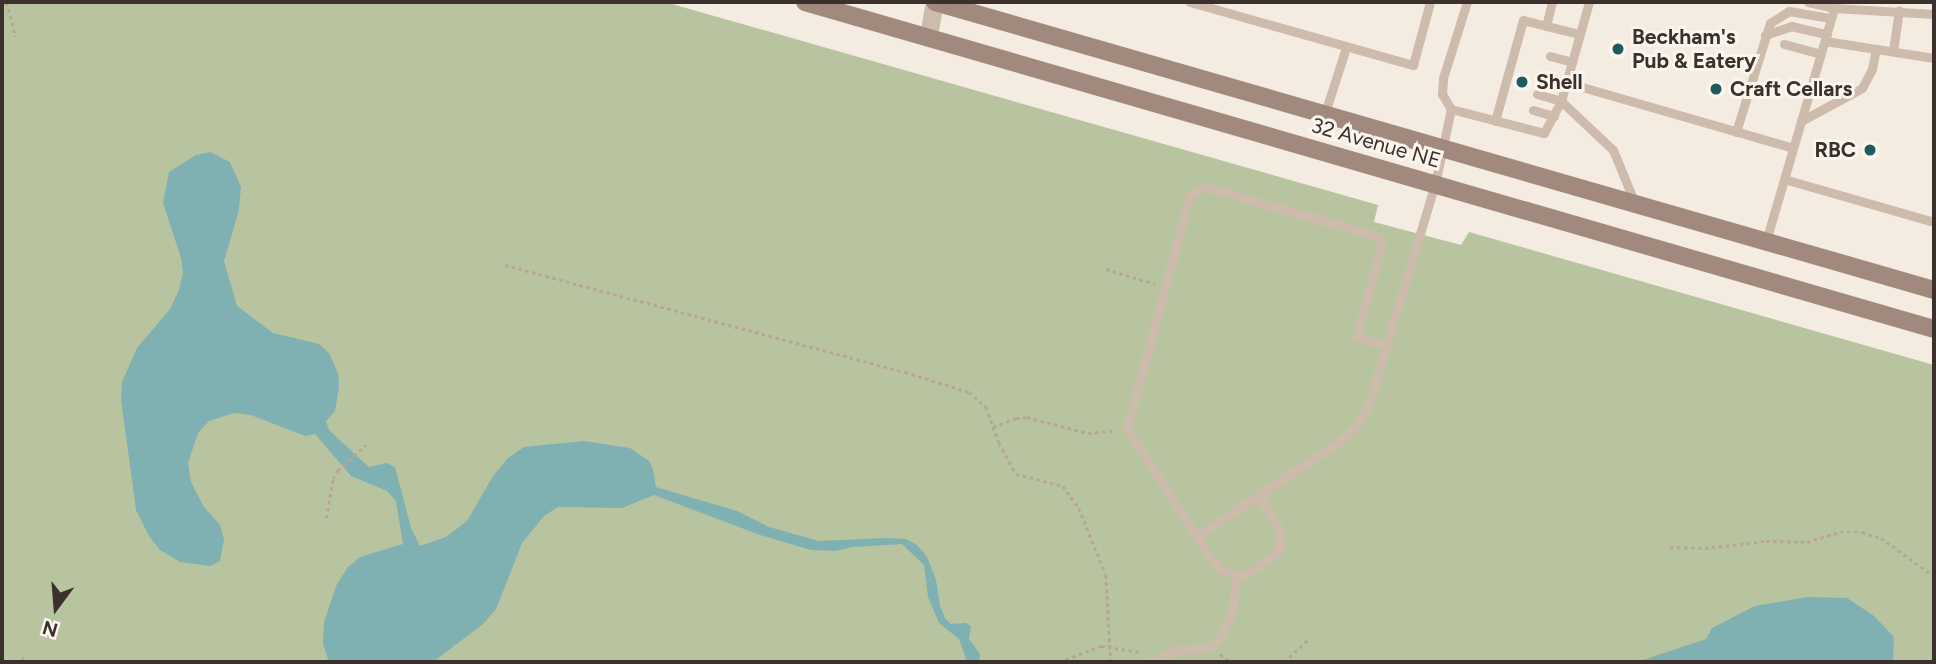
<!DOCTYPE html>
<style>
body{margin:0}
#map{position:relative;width:1936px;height:664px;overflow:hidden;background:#f4ebe1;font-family:Figtree,sans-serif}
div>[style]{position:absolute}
.green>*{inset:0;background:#b8c4a0}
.water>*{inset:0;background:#7fb0b2}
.path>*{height:2.5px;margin-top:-1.25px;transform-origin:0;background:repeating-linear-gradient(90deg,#b9a596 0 3.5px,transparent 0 7px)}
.service>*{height:9px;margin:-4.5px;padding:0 4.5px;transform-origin:4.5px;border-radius:4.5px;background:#cdbbac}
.minor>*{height:18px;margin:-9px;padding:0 9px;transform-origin:9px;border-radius:9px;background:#cdbbac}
.secondary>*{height:18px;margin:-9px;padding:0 9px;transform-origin:9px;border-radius:9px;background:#a18a7d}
.dots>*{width:19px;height:19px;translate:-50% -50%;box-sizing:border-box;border:4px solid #fbf5ee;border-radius:50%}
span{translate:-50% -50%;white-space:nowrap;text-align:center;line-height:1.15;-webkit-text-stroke:6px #fbf5ee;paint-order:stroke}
.poi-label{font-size:21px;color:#3b302b;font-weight:700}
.left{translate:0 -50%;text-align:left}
.right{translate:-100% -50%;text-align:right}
.street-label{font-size:21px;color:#3b302b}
.frame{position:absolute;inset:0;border:4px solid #3b302b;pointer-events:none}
.north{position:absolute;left:21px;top:573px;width:70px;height:70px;-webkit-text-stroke:5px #fbf5ee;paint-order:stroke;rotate:196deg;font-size:19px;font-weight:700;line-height:28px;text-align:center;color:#3b302b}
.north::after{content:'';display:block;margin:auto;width:24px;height:32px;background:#3b302b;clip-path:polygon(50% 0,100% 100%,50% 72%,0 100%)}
</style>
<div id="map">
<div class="green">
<div style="clip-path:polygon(2px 2px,665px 2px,1378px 205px,1374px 222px,1461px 245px,1469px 232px,1934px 365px,1934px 662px,2px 662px)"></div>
</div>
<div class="water">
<div style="clip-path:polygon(210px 152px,230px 162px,241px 187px,239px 210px,224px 261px,237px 306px,273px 333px,319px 344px,329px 353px,338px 373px,339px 387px,335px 411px,326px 421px,329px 430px,369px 467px,387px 463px,395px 467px,411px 528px,420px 546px,446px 537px,467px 521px,493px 476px,508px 458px,524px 447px,584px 441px,630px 448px,649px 461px,653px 469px,656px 487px,737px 511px,769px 527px,819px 541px,885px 538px,906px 539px,917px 545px,927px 557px,936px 580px,940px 606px,945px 618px,951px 624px,966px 623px,971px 626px,969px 639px,980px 654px,979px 662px,967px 662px,959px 639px,939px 623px,928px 597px,924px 565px,902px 544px,853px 547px,836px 551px,811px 550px,760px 535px,654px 495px,622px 508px,558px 507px,544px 516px,522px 543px,496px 609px,483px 624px,433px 662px,329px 662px,323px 644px,324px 622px,337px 584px,348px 567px,360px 557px,403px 544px,396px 501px,387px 491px,351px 476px,315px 434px,305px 436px,251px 415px,234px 413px,209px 421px,198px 433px,188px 463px,191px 482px,204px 507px,220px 525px,224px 539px,220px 561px,210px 566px,180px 562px,160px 550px,149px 536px,136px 510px,121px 399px,122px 382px,137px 348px,170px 309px,179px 290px,183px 273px,181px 258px,163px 203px,169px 172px,196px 155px)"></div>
<div style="clip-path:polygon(1808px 597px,1847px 598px,1874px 616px,1894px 637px,1893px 662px,1637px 662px,1706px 639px,1712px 628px,1755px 606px)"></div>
</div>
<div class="path">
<div style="left:7px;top:2px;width:36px;rotate:76deg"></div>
<div style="left:505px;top:265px;width:414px;rotate:15deg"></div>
<div style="left:905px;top:372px;width:67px;rotate:17.4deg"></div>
<div style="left:969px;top:392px;width:23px;rotate:41deg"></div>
<div style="left:986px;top:407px;width:38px;rotate:70deg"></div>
<div style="left:999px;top:443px;width:35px;rotate:61deg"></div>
<div style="left:1016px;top:474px;width:49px;rotate:14.3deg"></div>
<div style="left:1063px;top:486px;width:27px;rotate:54deg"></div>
<div style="left:1079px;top:508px;width:72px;rotate:68.1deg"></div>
<div style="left:1106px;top:575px;width:87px;rotate:86.7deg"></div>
<div style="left:1106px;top:269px;width:51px;rotate:17deg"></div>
<div style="left:993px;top:427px;width:25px;rotate:-21deg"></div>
<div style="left:1016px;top:418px;width:11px;rotate:-5deg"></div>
<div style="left:1027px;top:417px;width:63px;rotate:14.7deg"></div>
<div style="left:1088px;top:433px;width:27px;rotate:-6deg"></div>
<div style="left:326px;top:518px;width:40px;rotate:-80deg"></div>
<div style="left:333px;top:479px;width:10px;rotate:-61deg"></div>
<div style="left:338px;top:470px;width:38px;rotate:-42deg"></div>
<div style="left:1670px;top:547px;width:35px;rotate:2deg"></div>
<div style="left:1705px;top:548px;width:61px;rotate:-6.5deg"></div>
<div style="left:1766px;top:541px;width:41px;rotate:1.4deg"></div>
<div style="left:1807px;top:542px;width:34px;rotate:-17deg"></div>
<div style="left:1840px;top:532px;width:22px"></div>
<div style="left:1862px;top:532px;width:20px;rotate:18deg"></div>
<div style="left:1881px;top:538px;width:65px;rotate:35.6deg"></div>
<div style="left:1220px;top:654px;width:14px;rotate:36deg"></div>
<div style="left:23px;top:657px;width:5px;rotate:79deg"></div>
<div style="left:1059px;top:662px;width:45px;rotate:-20.9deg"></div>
<div style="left:1101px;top:646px;width:40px;rotate:8.5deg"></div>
<div style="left:1284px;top:662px;width:33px;rotate:-43deg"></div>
</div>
<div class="service">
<div style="left:1190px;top:2px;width:232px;rotate:15.8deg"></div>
<div style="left:1413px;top:65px;width:65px;rotate:-74.9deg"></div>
<div style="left:1808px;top:2px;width:27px;rotate:13deg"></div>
<div style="left:1546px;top:26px;width:25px;rotate:-76deg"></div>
<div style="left:1765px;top:35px;width:28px;rotate:-19deg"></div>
<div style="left:1791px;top:26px;width:37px;rotate:13deg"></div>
<div style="left:1825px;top:41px;width:110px;rotate:8.9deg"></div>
<div style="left:1784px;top:44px;width:38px;rotate:15deg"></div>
<div style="left:1893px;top:51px;width:41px;rotate:-81.7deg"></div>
<div style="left:1550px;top:56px;width:23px;rotate:15deg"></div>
<div style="left:1544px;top:76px;width:259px;rotate:16.1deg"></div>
<div style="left:1537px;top:94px;width:25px;rotate:16deg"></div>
<div style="left:1561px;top:101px;width:71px;rotate:43.3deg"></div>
<div style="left:1613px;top:150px;width:55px;rotate:67.6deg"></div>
<div style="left:1451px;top:109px;width:96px;rotate:14.5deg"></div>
<div style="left:1544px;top:133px;width:36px;rotate:-62deg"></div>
<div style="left:1561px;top:101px;width:103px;rotate:-74.2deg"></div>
<div style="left:1533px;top:110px;width:22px;rotate:16deg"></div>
<div style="left:1325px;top:113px;width:69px;rotate:-72.3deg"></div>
<div style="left:1495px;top:121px;width:105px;rotate:-74.5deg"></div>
<div style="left:1523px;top:20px;width:58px;rotate:14deg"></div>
<div style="left:1801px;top:121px;width:69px;rotate:-28.4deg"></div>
<div style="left:1862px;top:88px;width:21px;rotate:-62deg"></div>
<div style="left:1872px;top:69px;width:20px;rotate:-79deg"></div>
<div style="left:1736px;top:132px;width:114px;rotate:-72.7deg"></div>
<div style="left:1770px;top:23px;width:22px;rotate:-32deg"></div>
<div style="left:1789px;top:11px;width:42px;rotate:9.7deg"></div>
<div style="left:1784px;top:179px;width:152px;rotate:16deg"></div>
<div style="left:1930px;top:221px;width:4px;rotate:-14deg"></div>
<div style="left:1766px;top:241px;width:243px;rotate:-73.7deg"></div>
<div style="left:1834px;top:8px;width:100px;rotate:3.4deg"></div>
<div style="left:1258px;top:495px;width:45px;rotate:57.7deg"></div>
<div style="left:1282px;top:533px;width:19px;rotate:102deg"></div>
<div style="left:1278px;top:552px;width:36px;rotate:144deg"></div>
<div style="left:1249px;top:573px;width:12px;rotate:171deg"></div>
<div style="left:1237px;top:575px;width:16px;rotate:-162deg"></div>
<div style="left:1222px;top:570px;width:16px;rotate:-135deg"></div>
<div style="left:1211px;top:559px;width:156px;rotate:-122.7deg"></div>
<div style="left:1127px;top:428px;width:241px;rotate:-74.9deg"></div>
<div style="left:1190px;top:195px;width:18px;rotate:-27deg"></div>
<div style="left:1206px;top:187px;width:181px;rotate:16deg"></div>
<div style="left:1380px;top:237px;width:7px;rotate:74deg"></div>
<div style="left:1382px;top:244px;width:97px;rotate:105.6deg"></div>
<div style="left:1356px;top:337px;width:31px;rotate:15deg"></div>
<div style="left:1197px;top:536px;width:172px;rotate:-33.6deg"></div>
<div style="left:1340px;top:441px;width:21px;rotate:-41deg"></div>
<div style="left:1356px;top:427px;width:23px;rotate:-59deg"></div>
<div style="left:1368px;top:407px;width:233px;rotate:-73.3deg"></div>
<div style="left:1435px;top:184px;width:77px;rotate:-78deg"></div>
<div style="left:1451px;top:109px;width:17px;rotate:-121deg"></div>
<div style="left:1442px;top:94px;width:16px;rotate:-86deg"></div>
<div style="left:1443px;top:78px;width:80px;rotate:-72.5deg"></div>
<div style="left:1150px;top:662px;width:29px;rotate:-25deg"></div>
<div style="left:1176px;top:650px;width:33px;rotate:-3deg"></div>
<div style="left:1209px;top:648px;width:18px;rotate:-45deg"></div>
<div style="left:1222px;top:635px;width:26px;rotate:-67deg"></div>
<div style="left:1232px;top:611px;width:36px;rotate:-82deg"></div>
</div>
<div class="minor">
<div style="left:929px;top:36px;width:35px;rotate:-80deg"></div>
</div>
<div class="secondary">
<div style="left:805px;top:2px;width:1175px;rotate:16.15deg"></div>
<div style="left:935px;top:2px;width:1040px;rotate:16.08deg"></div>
</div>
<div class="dots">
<div style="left:1618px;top:49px;background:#1f5a5e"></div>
<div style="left:1522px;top:82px;background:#1f5a5e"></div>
<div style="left:1716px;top:89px;background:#1f5a5e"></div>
<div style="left:1870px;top:150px;background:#1f5a5e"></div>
</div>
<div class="poi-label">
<span class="left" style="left:1632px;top:49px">Beckham's<br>Pub &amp; Eatery</span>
<span class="left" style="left:1536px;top:82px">Shell</span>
<span class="left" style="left:1730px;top:89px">Craft Cellars</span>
<span class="right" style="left:1856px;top:150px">RBC</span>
</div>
<div class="street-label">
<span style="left:1376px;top:143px;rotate:16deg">32 Avenue NE</span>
</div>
<div class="frame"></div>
<div class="north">N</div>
</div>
